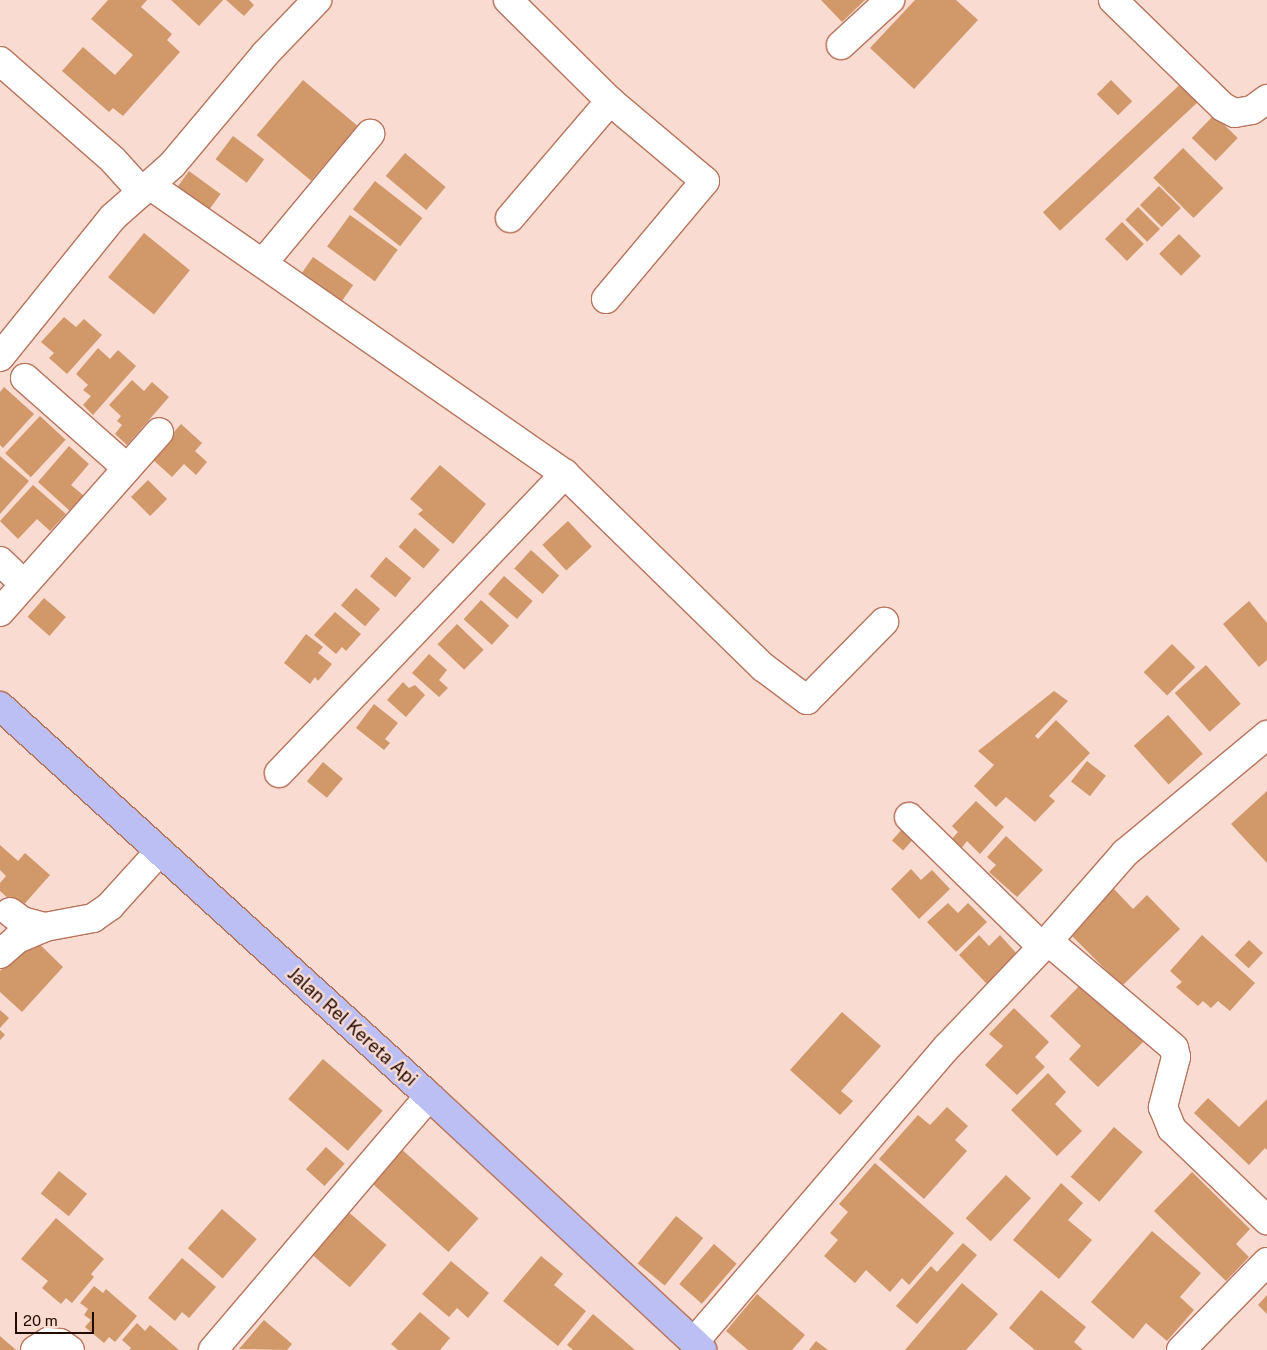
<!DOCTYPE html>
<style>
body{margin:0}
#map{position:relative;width:1267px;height:1350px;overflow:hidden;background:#f9dbd1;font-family:"Public Sans",sans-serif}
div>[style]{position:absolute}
.building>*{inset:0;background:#d1986a;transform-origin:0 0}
.roads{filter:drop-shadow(1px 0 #b7745d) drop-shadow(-1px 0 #b7745d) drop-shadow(0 1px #b7745d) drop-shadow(0 -1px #b7745d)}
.minor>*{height:28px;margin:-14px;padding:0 14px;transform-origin:14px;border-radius:14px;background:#fff}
.major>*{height:28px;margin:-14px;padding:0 14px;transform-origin:14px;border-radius:14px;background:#bcbff3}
span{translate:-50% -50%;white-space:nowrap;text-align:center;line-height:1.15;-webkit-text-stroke:4.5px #f9dbd1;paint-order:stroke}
.street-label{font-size:18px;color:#230a03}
.scale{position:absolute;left:15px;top:1312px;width:79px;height:22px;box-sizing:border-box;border:2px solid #230a03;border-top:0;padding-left:6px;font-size:15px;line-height:18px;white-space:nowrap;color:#230a03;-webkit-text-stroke:4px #f9dbd1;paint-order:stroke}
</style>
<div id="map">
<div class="building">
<div style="clip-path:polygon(108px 0,147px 0,141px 7px,172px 34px,167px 40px,180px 52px,123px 116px,113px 108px,109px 112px,62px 71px,83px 47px,115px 75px,133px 55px,91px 19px)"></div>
<div style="clip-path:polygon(171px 0,223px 0,199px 26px)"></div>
<div style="clip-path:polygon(226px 0,249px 0,254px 5px,244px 16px)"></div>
<div style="clip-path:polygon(821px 0,865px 0,842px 22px)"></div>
<div style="clip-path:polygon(915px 0,956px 0,978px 20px,914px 89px,870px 48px)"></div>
<div style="left:1187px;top:78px;width:25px;height:197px;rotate:47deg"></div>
<div style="left:303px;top:80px;width:71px;height:72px;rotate:40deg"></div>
<div style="left:1111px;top:80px;width:30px;height:20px;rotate:45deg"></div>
<div style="left:1214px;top:115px;width:33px;height:32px;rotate:44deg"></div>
<div style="left:233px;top:136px;width:39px;height:29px;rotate:37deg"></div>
<div style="left:1183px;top:148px;width:57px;height:42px;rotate:45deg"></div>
<div style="left:405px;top:153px;width:53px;height:30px;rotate:40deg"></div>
<div style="left:189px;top:171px;width:39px;height:26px;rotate:36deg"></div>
<div style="left:375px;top:181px;width:60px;height:36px;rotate:38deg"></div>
<div style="left:1159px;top:186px;width:31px;height:27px;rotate:45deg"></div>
<div style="left:1138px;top:207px;width:31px;height:18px;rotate:45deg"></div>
<div style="left:350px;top:215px;width:59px;height:39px;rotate:36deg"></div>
<div style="left:1122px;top:222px;width:31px;height:24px;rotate:45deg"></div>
<div style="left:144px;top:233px;width:59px;height:57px;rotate:39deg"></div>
<div style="left:1179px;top:234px;width:31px;height:28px;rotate:45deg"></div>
<div style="left:313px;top:257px;width:49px;height:28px;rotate:35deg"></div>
<div style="clip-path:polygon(64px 317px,76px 327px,84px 319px,102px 335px,67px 374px,49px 358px,54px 353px,41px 342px)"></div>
<div style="clip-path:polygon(98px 348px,110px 359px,118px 350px,136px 366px,93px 415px,83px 405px,91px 396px,83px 390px,88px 385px,76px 374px)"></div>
<div style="clip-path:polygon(132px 380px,144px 391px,152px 382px,169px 397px,127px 445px,115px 434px,122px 425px,117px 421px,121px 416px,109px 405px)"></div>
<div style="clip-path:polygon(4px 387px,34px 414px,3px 448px,0 445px,0 392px)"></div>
<div style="left:40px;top:416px;width:35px;height:51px;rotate:43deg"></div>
<div style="clip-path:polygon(181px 424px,202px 443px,195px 451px,207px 462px,196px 475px,184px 464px,172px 477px,151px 458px)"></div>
<div style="clip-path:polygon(69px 446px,89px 464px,71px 485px,84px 496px,70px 511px,38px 482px)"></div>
<div style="clip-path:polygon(0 456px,29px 481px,0 514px)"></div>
<div style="clip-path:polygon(440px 465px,486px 504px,453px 544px,418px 514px,423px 510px,410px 499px)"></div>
<div style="left:148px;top:480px;width:27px;height:24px;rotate:45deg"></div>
<div style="clip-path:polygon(33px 485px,66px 514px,50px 531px,37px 519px,18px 539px,0 521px)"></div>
<div style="left:568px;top:521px;width:35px;height:35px;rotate:47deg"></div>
<div style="left:415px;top:528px;width:33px;height:25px;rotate:41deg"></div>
<div style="left:531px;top:550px;width:38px;height:25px;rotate:42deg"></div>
<div style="left:386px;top:557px;width:33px;height:25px;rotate:40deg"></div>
<div style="left:504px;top:576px;width:38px;height:24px;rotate:41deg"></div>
<div style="left:356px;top:588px;width:32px;height:23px;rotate:41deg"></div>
<div style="left:44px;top:598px;width:29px;height:25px;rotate:41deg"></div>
<div style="left:481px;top:600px;width:38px;height:26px;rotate:42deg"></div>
<div style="clip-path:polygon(1249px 601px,1267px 623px,1267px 660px,1259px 667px,1223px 624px)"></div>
<div style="clip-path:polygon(335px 612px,361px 634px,346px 651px,342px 647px,336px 654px,314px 635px)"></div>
<div style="left:457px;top:624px;width:37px;height:28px;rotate:44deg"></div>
<div style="clip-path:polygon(306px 634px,323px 647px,318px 653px,332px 664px,318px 681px,315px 677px,310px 684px,284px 663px)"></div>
<div style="left:1172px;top:644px;width:33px;height:40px;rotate:45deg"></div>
<div style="clip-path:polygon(429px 654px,447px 670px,439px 680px,448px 688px,439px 697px,412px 673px)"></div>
<div style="left:1206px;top:665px;width:52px;height:42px;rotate:48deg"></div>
<div style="clip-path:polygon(403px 682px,409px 688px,415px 685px,425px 695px,406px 717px,387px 700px)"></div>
<div style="clip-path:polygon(1054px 691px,1068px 701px,1035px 736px,1038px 739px,1056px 720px,1090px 753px,1049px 796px,1055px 801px,1035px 822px,1006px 797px,996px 807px,974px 786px,994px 765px,978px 751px)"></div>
<div style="clip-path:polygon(374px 704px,398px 723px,385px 739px,390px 743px,384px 750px,356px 728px)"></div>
<div style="left:1168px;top:715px;width:52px;height:46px;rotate:48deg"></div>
<div style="left:1087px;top:761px;width:24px;height:26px;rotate:38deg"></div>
<div style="left:323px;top:762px;width:26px;height:25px;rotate:40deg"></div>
<div style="clip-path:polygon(1267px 791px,1267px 863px,1231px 824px)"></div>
<div style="clip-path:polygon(976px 801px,1004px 827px,980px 854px,967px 841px,960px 850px,950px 841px,958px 832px,952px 826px)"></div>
<div style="left:904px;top:827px;width:15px;height:18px;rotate:42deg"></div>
<div style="clip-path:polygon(1006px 836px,1043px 870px,1017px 897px,989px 872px,996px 865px,987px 857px)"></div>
<div style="clip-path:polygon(0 845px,18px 861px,25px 853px,50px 875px,20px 909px,0 891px,0 883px,6px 876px,0 870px)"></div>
<div style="clip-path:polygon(911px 869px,921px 880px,932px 870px,950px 889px,919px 919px,891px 889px)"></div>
<div style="clip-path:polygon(1114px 889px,1133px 909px,1147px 895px,1180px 929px,1122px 986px,1069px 933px)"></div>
<div style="clip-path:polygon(948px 903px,958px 913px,968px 903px,987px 922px,956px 952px,927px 922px)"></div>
<div style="clip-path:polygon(979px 935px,989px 946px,1000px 935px,1018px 955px,987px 984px,959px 955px)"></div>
<div style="clip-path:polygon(1202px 935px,1255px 983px,1230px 1011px,1218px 1001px,1211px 1008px,1203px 1001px,1198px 1006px,1176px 987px,1182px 982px,1170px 971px)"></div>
<div style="clip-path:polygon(32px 937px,63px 967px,22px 1012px,0 992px,0 971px)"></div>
<div style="left:1249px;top:940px;width:19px;height:21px;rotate:43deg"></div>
<div style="clip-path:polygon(1084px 981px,1145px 1040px,1098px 1087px,1069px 1059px,1081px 1046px,1050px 1016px)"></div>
<div style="clip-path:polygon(1014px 1008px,1049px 1042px,1035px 1057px,1045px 1067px,1017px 1095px,985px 1065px,1003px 1046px,989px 1034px)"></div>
<div style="clip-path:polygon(0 1010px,9px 1018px,0 1028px)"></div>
<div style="clip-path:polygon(842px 1012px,881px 1046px,841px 1091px,853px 1101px,840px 1115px,790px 1070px)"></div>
<div style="clip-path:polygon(0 1030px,5px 1035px,0 1040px)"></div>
<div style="left:323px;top:1059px;width:79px;height:53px;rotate:41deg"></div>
<div style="clip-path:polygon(1048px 1073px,1066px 1092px,1055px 1104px,1082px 1131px,1057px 1156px,1011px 1110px)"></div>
<div style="clip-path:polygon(1208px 1098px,1239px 1127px,1267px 1099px,1267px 1150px,1265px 1148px,1249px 1165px,1194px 1113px)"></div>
<div style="clip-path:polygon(947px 1107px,968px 1126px,955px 1140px,967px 1151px,924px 1199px,879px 1159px,918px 1115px,930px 1125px)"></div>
<div style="left:1114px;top:1127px;width:38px;height:66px;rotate:41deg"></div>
<div style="left:326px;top:1147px;width:25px;height:30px;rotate:42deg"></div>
<div style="left:399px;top:1147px;width:107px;height:45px;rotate:42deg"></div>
<div style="clip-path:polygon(875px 1163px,954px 1233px,909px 1285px,902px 1278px,890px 1292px,866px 1270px,855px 1283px,824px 1256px,838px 1240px,830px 1233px,848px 1212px,839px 1204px)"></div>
<div style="left:59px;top:1171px;width:36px;height:29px;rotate:39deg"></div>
<div style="clip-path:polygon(1192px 1172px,1250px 1229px,1236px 1244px,1249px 1257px,1226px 1281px,1154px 1211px)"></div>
<div style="left:1006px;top:1175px;width:34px;height:59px;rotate:43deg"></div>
<div style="clip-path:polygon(1061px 1183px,1083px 1203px,1068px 1220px,1092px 1240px,1059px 1279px,1013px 1240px)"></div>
<div style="left:222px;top:1209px;width:46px;height:52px;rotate:41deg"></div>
<div style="left:345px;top:1209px;width:55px;height:56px;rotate:41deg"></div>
<div style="left:676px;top:1216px;width:35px;height:61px;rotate:39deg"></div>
<div style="clip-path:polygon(56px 1218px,104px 1259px,91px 1274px,94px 1277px,72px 1303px,66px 1298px,61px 1304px,42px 1288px,48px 1281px,21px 1259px)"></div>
<div style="clip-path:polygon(1152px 1231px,1201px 1273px,1180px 1297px,1194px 1310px,1167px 1341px,1146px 1323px,1133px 1339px,1091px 1302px)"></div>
<div style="clip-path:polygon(963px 1243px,977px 1255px,917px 1324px,896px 1306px,931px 1266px,937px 1272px)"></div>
<div style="left:714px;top:1244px;width:30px;height:53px;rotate:41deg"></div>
<div style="clip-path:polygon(541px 1256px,563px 1274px,554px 1285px,586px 1311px,558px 1346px,503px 1301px)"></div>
<div style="clip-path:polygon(182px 1258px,216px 1287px,189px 1318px,182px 1312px,175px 1321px,148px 1298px)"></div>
<div style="clip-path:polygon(451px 1261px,489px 1293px,468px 1318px,457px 1308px,449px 1317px,422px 1294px)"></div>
<div style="clip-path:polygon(962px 1283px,998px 1314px,966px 1350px,905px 1350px)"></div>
<div style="clip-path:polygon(94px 1286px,103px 1293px,106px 1289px,137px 1316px,115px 1342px,109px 1337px,104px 1343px,85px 1327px,91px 1320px,84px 1315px,88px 1309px,80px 1303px)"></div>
<div style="clip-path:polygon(1041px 1290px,1086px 1327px,1074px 1342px,1083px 1350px,1035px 1350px,1009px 1328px)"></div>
<div style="clip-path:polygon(757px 1294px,805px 1335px,792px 1350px,748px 1350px,726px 1331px)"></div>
<div style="clip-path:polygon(1267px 1295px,1267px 1314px,1258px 1305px)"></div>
<div style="clip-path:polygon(420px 1312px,450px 1338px,440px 1350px,398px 1350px,391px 1344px)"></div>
<div style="clip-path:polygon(593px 1314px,635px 1350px,573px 1350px,567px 1345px)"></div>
<div style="clip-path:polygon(264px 1320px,292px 1344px,287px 1350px,239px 1349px)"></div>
<div style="clip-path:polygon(137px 1323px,145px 1331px,150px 1325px,179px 1350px,129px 1350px,131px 1348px,122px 1340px)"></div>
<div style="clip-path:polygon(0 1336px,16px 1350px,0 1350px)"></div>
<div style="clip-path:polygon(816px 1341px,828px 1350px,809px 1350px)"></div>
</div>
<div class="roads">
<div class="minor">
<div style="left:508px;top:0;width:144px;rotate:44.7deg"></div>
<div style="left:610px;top:101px;width:124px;rotate:40.1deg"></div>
<div style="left:705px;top:181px;width:154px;rotate:130deg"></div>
<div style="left:1113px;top:0;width:153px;rotate:44.2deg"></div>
<div style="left:1223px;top:107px;width:13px;rotate:27deg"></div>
<div style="left:1235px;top:113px;width:17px;rotate:-10deg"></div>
<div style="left:1252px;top:110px;width:19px;rotate:-36deg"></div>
<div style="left:841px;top:45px;width:67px;rotate:-42.6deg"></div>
<div style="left:0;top:61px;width:150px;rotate:41.2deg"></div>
<div style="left:113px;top:160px;width:43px;rotate:47.8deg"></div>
<div style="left:151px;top:186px;width:504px;rotate:34.82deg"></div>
<div style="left:565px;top:474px;width:277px;rotate:44.3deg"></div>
<div style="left:763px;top:667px;width:55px;rotate:36.9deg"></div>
<div style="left:807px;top:700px;width:110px;rotate:-45.4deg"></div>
<div style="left:510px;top:218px;width:154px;rotate:-49.5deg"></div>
<div style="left:263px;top:263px;width:168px;rotate:-50.3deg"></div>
<div style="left:0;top:357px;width:180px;rotate:-51.1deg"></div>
<div style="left:113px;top:217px;width:79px;rotate:-41.4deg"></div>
<div style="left:172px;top:165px;width:146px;rotate:-50deg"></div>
<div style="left:266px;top:53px;width:74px;rotate:-46.1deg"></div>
<div style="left:25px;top:378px;width:136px;rotate:41.4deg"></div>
<div style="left:0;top:561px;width:33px;rotate:44deg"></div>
<div style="left:0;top:612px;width:240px;rotate:-48.5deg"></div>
<div style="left:279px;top:773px;width:414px;rotate:-46.3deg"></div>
<div style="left:909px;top:817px;width:186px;rotate:44.3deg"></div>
<div style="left:10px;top:912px;width:15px;rotate:37deg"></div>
<div style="left:22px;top:921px;width:24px;rotate:15deg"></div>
<div style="left:1048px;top:941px;width:165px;rotate:40.3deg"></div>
<div style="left:1174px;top:1048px;width:9px;rotate:77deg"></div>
<div style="left:1176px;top:1057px;width:52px;rotate:104.6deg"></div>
<div style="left:1163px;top:1107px;width:24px;rotate:68deg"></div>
<div style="left:1172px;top:1129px;width:132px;rotate:43.8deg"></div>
<div style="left:0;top:954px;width:23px;rotate:-41deg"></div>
<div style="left:17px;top:939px;width:30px;rotate:-23deg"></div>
<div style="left:45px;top:927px;width:49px;rotate:-10.6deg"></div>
<div style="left:93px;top:918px;width:21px;rotate:-35deg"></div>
<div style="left:110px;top:906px;width:73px;rotate:-47.8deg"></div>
<div style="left:694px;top:1342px;width:389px;rotate:-49.4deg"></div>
<div style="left:947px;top:1047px;width:146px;rotate:-46.4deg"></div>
<div style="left:1048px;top:941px;width:117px;rotate:-48.8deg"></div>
<div style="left:1125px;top:853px;width:185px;rotate:-39.7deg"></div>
<div style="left:35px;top:1350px;width:15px;rotate:-32deg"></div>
<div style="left:48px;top:1342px;width:12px;rotate:5deg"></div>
<div style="left:60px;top:1343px;width:12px;rotate:35deg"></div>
<div style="left:213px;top:1350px;width:333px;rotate:-49.6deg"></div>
<div style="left:1181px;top:1350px;width:123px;rotate:-45.7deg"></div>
</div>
<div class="major">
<div style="left:0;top:706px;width:580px;rotate:42.27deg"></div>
<div style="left:429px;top:1096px;width:373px;rotate:42.9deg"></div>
</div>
</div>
<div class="street-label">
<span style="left:352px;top:1027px;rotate:42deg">Jalan Rel Kereta Api</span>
</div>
<div class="scale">20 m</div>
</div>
